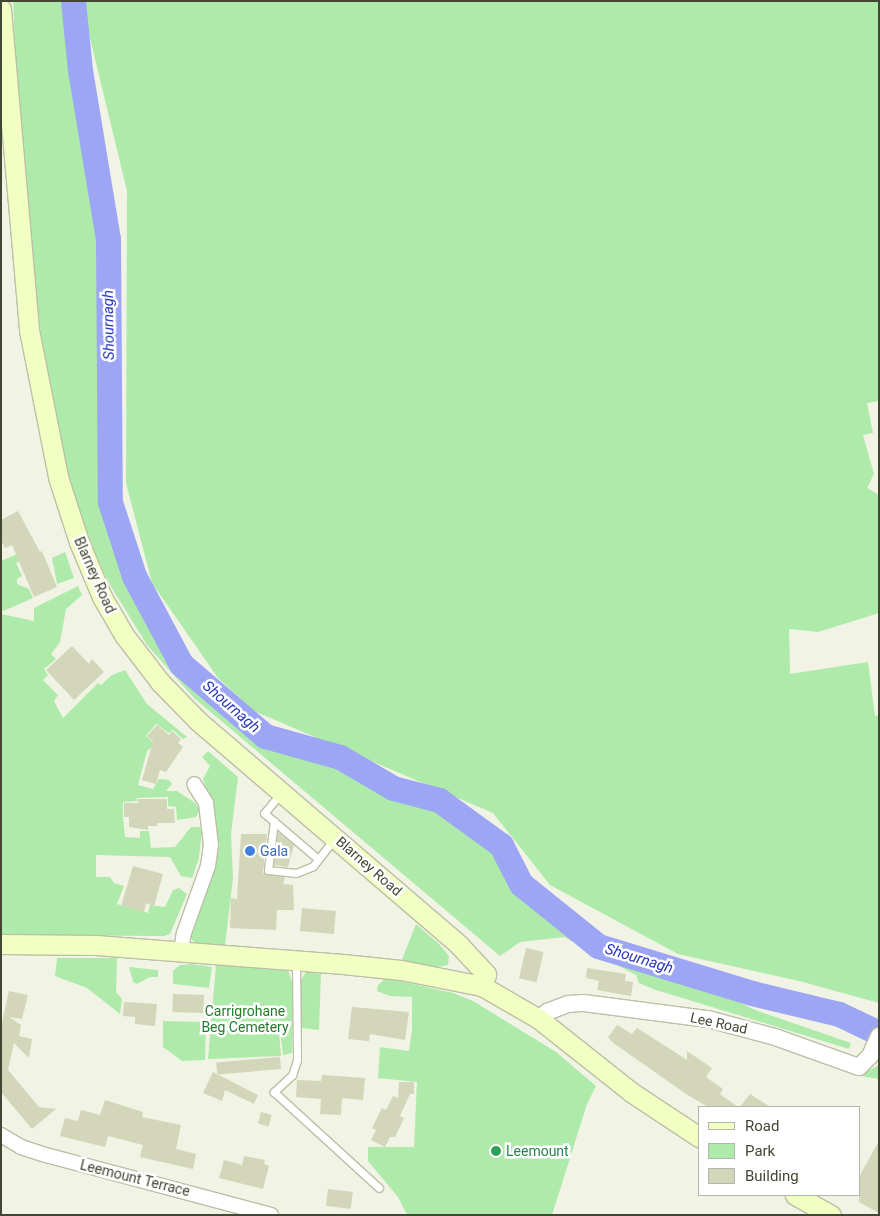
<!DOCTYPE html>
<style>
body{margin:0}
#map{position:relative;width:880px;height:1216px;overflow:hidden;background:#f1f3e4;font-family:Roboto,sans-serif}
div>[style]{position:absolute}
.green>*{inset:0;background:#aeebaa}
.river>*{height:25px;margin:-12.5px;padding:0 12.5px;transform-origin:12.5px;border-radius:12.5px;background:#9ca6f5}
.building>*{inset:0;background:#d3d6b9;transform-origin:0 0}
.roads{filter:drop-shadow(1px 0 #bcbfa6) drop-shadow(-1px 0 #bcbfa6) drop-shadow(0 1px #bcbfa6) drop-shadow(0 -1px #bcbfa6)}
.service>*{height:7px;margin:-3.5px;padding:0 3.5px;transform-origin:3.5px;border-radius:3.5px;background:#fff}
.minor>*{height:14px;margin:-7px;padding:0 7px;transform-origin:7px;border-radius:7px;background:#fff}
.tertiary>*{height:16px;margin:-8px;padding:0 8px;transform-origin:8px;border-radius:8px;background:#fff}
.secondary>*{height:19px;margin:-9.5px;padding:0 9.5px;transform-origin:9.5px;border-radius:9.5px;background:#f1ffc3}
.dots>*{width:14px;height:14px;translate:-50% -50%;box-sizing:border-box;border:2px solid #fff;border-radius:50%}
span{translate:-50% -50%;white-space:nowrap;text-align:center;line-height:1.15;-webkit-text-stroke:5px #fff;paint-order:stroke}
.street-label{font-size:14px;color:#444634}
.shop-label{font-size:14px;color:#366cbe}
.left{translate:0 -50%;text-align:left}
.park-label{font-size:14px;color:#237b2c}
.leisure-label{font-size:14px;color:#27864d}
.water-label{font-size:15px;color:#2635b8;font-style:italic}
.frame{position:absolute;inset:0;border:2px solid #444634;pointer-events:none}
.legend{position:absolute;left:698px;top:1106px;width:162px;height:90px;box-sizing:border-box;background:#fff;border:1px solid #b4b5ae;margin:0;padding:6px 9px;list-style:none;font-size:15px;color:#444634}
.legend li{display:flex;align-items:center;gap:10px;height:25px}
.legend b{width:25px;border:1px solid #b4b5ae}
</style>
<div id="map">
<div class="green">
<div style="clip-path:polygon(13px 1px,69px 1px,76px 72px,101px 218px,105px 278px,107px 496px,110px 530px,175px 663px,261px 738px,316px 759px,402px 800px,436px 806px,497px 847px,518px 885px,556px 920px,597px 948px,725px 995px,755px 1010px,851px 1043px,849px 1049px,653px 989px,639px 983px,636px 975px,564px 937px,520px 942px,500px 956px,194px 698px,147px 645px,110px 585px,82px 525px,60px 449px,42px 342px,31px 246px,18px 126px)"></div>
<div style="clip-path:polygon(81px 1px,879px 1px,879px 401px,867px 403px,873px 433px,863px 435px,874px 474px,867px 488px,879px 495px,879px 613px,818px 632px,789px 629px,790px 674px,868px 662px,875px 716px,879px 715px,879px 1003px,803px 982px,678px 954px,550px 885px,493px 813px,254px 711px,218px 678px,152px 583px,126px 483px,127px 191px)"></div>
<div style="clip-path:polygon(36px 546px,39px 552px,16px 563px,22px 576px,17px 579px,17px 584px,29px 589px,33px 598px,1px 612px,1px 561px)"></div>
<div style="clip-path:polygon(65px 552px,74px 578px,57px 584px,52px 558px)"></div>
<div style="clip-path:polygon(78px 586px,82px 595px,66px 609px,60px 642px,51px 654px,56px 659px,44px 669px,48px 675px,43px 680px,58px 695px,54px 701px,63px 718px,98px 683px,101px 685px,112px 675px,125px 670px,147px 704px,187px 737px,183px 739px,173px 730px,169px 733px,156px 724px,146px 736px,155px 744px,147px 751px,138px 785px,153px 789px,159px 779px,169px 780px,172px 784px,166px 791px,177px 791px,195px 803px,200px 810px,196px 817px,177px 820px,176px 807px,168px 806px,168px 797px,137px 798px,137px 801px,123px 802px,123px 817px,125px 837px,140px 838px,140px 831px,149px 831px,151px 848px,175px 847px,191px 827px,199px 827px,202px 830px,199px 858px,192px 878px,181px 876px,170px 857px,96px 855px,96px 877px,110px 877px,114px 883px,124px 886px,117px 904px,148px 913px,150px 905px,165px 907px,173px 890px,179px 888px,187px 894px,170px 934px,164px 936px,1px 935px,1px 614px,34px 621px,34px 608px)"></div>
<div style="clip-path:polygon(208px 751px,238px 777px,231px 834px,233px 878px,225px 945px,196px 943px,190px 938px,189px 929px,217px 846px,214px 809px,203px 779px,210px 766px,202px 757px)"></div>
<div style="clip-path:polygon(416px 924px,439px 944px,449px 956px,448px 965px,431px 968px,401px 962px)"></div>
<div style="clip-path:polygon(57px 958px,117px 958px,116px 992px,122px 999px,120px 1014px,87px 988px,55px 976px)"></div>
<div style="clip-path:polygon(191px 964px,212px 967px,209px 988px,173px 984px,173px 971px,180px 965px)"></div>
<div style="clip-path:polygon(216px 964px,288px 970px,292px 982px,292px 1053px,283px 1055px,276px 997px,281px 1056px,208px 1059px)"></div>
<div style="clip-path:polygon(129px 967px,158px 970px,158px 977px,150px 977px,137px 984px,133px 982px)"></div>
<div style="clip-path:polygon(306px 972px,321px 974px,319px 1030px,301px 1028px,301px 980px)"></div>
<div style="clip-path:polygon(386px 978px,453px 993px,473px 1001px,556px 1052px,596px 1086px,587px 1104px,552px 1215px,407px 1215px,398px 1197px,368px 1161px,368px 1147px,414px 1147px,417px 1082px,378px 1078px,380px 1047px,409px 1051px,412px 1029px,412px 997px,390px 996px,377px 991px,378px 985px)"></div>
<div style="clip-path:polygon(163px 1021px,206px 1022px,205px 1060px,182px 1061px,163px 1047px)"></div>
<div style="clip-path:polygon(879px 1065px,879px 1079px,854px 1075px,855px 1071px,870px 1070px)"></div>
</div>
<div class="river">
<div style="left:73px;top:1px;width:69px;rotate:84.2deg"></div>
<div style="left:80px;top:70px;width:171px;rotate:80.6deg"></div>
<div style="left:108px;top:239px;width:263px;rotate:89.6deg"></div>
<div style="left:110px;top:502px;width:78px;rotate:72deg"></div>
<div style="left:134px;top:576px;width:100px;rotate:61.9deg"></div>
<div style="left:181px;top:664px;width:111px;rotate:40.6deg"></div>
<div style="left:265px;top:736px;width:78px;rotate:15.6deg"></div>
<div style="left:340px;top:757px;width:61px;rotate:30.3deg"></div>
<div style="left:393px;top:788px;width:48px;rotate:14.6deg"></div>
<div style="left:439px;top:800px;width:77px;rotate:36deg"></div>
<div style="left:501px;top:845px;width:44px;rotate:62.9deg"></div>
<div style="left:521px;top:884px;width:99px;rotate:38.8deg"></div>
<div style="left:598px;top:946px;width:161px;rotate:17deg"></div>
<div style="left:752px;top:993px;width:89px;rotate:13.6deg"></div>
<div style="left:839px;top:1014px;width:44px;rotate:25.4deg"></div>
</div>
<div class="building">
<div style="clip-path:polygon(18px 511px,40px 552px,42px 551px,57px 587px,34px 597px,12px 545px,5px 548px,1px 541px,1px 520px)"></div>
<div style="clip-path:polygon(72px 646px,89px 664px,92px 659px,104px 672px,74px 700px,46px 670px)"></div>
<div style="clip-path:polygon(157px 725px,169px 735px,172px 731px,181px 739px,178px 743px,183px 747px,166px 772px,160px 770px,156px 784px,142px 780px,153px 741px,147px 736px)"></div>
<div style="clip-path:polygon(138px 799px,167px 799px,167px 809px,174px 809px,175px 823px,157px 823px,157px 826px,148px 826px,148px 830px,129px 827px,129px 817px,124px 817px,124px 803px,138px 803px)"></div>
<div style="clip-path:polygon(278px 832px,294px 845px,288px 867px,274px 865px)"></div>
<div style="clip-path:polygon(241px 834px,267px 834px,263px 873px,285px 877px,283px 884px,293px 885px,294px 910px,277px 910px,276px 930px,230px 928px,231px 898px,237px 899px)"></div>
<div style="clip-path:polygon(133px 866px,163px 874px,154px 906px,146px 903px,144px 912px,121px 906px)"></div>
<div style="left:302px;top:908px;width:34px;height:23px;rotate:5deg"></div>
<div style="left:526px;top:948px;width:18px;height:31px;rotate:13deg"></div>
<div style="clip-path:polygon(587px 968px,626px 974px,625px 981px,633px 982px,631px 996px,597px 990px,599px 981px,586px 978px)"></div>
<div style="clip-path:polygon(9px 991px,28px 995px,22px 1019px,9px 1017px,21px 1025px,19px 1036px,32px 1039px,29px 1058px,14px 1043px,8px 1070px,39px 1107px,56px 1109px,32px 1129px,1px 1092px,1px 1027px)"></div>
<div style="left:173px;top:994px;width:31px;height:18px;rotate:2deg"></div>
<div style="clip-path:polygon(124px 1002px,157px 1004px,155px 1026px,135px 1024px,135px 1017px,123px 1016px)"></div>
<div style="clip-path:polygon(352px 1007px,409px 1012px,405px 1040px,370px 1034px,369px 1041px,348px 1039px)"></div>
<div style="clip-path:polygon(617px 1025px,632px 1034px,637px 1028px,687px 1060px,687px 1051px,712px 1068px,706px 1077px,723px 1089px,720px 1094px,738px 1107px,708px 1107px,686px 1094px,612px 1042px,608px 1037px)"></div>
<div style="left:280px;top:1057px;width:12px;height:64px;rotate:85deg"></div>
<div style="clip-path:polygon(213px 1072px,258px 1095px,254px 1104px,225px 1090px,222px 1101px,203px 1093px)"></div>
<div style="clip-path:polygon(322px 1075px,365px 1078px,363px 1100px,342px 1098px,341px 1115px,320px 1114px,321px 1099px,296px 1097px,297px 1080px,321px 1081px)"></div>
<div style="clip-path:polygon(399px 1082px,414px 1082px,414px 1094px,410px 1094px,400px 1116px,404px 1118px,395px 1137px,390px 1137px,385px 1147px,371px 1140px,376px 1130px,372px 1128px,382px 1108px,386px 1110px,393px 1096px,398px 1098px)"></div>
<div style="clip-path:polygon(750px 1094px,770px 1107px,740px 1107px)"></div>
<div style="clip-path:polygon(105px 1100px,143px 1112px,142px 1117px,181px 1125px,176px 1149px,196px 1154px,193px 1169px,140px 1157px,143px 1145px,108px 1136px,105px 1147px,60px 1136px,65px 1118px,78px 1121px,81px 1110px,100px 1115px)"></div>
<div style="left:261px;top:1112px;width:11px;height:12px;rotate:15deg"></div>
<div style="clip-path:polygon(879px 1141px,879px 1213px,859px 1202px,859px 1177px)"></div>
<div style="clip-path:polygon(244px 1156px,265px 1160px,264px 1164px,269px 1166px,263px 1189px,219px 1178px,224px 1160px,242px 1165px)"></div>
<div style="left:328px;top:1189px;width:25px;height:17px;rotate:7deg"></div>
</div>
<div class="roads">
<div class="service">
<div style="left:281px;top:793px;width:26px;rotate:130deg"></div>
<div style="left:264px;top:813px;width:71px;rotate:40.4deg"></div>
<div style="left:274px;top:821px;width:49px;rotate:97deg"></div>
<div style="left:268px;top:870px;width:28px;rotate:6deg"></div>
<div style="left:296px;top:873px;width:18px;rotate:-22deg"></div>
<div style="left:313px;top:866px;width:34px;rotate:-52deg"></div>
<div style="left:296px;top:961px;width:99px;rotate:89.4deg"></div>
<div style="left:297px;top:1060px;width:16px;rotate:108deg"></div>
<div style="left:292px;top:1075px;width:25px;rotate:137deg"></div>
<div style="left:274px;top:1092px;width:142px;rotate:42.4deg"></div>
</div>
<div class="minor">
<div style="left:181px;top:951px;width:18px;rotate:-81deg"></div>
<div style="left:184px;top:933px;width:71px;rotate:-70.3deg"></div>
<div style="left:208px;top:866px;width:21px;rotate:-82deg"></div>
<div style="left:211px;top:845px;width:42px;rotate:-96.8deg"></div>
<div style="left:206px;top:803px;width:22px;rotate:-122deg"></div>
<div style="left:1px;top:1135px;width:23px;rotate:31deg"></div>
<div style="left:21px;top:1147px;width:26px;rotate:18deg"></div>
<div style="left:46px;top:1155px;width:233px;rotate:14.9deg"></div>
</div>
<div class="tertiary">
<div style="left:539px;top:1019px;width:11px;rotate:-41deg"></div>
<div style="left:547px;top:1012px;width:22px;rotate:-21deg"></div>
<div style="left:568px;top:1004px;width:16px;rotate:-4deg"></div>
<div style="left:584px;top:1003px;width:125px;rotate:7.4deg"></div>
<div style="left:708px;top:1019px;width:69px;rotate:15deg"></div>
<div style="left:775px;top:1037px;width:89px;rotate:19.7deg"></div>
<div style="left:859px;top:1067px;width:16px;rotate:-45deg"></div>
<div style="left:870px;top:1056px;width:22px;rotate:-66deg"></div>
</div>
<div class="secondary">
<div style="left:1px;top:9px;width:322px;rotate:85deg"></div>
<div style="left:29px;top:330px;width:150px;rotate:78.8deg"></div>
<div style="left:58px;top:477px;width:68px;rotate:72.1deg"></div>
<div style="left:79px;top:542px;width:60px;rotate:67.3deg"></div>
<div style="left:102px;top:597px;width:44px;rotate:59.9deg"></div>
<div style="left:124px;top:635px;width:59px;rotate:52.5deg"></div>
<div style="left:160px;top:682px;width:54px;rotate:45.7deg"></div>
<div style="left:198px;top:721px;width:344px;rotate:40.6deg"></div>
<div style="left:459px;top:945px;width:40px;rotate:47deg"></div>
<div style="left:486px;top:974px;width:13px;rotate:108deg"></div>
<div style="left:1px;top:944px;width:95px;rotate:0.6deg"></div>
<div style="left:96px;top:945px;width:248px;rotate:4.4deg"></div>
<div style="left:343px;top:964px;width:58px;rotate:5.9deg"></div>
<div style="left:401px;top:970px;width:83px;rotate:11.2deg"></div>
<div style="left:482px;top:986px;width:66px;rotate:30.1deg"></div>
<div style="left:539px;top:1019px;width:117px;rotate:38.4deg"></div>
<div style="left:631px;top:1092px;width:82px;rotate:33.5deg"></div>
<div style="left:795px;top:1195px;width:41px;rotate:29.1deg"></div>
</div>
</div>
<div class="dots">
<div style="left:250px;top:851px;background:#3f7fe0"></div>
<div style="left:496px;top:1151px;background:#2e9e5b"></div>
</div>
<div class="street-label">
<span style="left:95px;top:575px;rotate:66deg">Blarney Road</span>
<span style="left:369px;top:866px;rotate:41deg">Blarney Road</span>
<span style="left:719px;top:1023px;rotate:12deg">Lee Road</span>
<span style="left:135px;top:1178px;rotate:14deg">Leemount Terrace</span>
</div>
<div class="shop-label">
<span class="left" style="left:260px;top:851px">Gala</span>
</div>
<div class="park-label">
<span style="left:245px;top:1019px">Carrigrohane<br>Beg Cemetery</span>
</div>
<div class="leisure-label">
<span class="left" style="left:506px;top:1151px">Leemount</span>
</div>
<div class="water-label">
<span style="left:109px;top:325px;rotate:-91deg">Shournagh</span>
<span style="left:231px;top:707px;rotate:41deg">Shournagh</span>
<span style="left:639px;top:959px;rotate:17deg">Shournagh</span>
</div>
<div class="frame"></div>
<ul class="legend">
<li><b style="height:6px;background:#f1ffc3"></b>Road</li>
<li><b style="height:14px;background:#aeebaa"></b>Park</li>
<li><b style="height:14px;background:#d3d6b9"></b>Building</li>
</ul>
</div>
